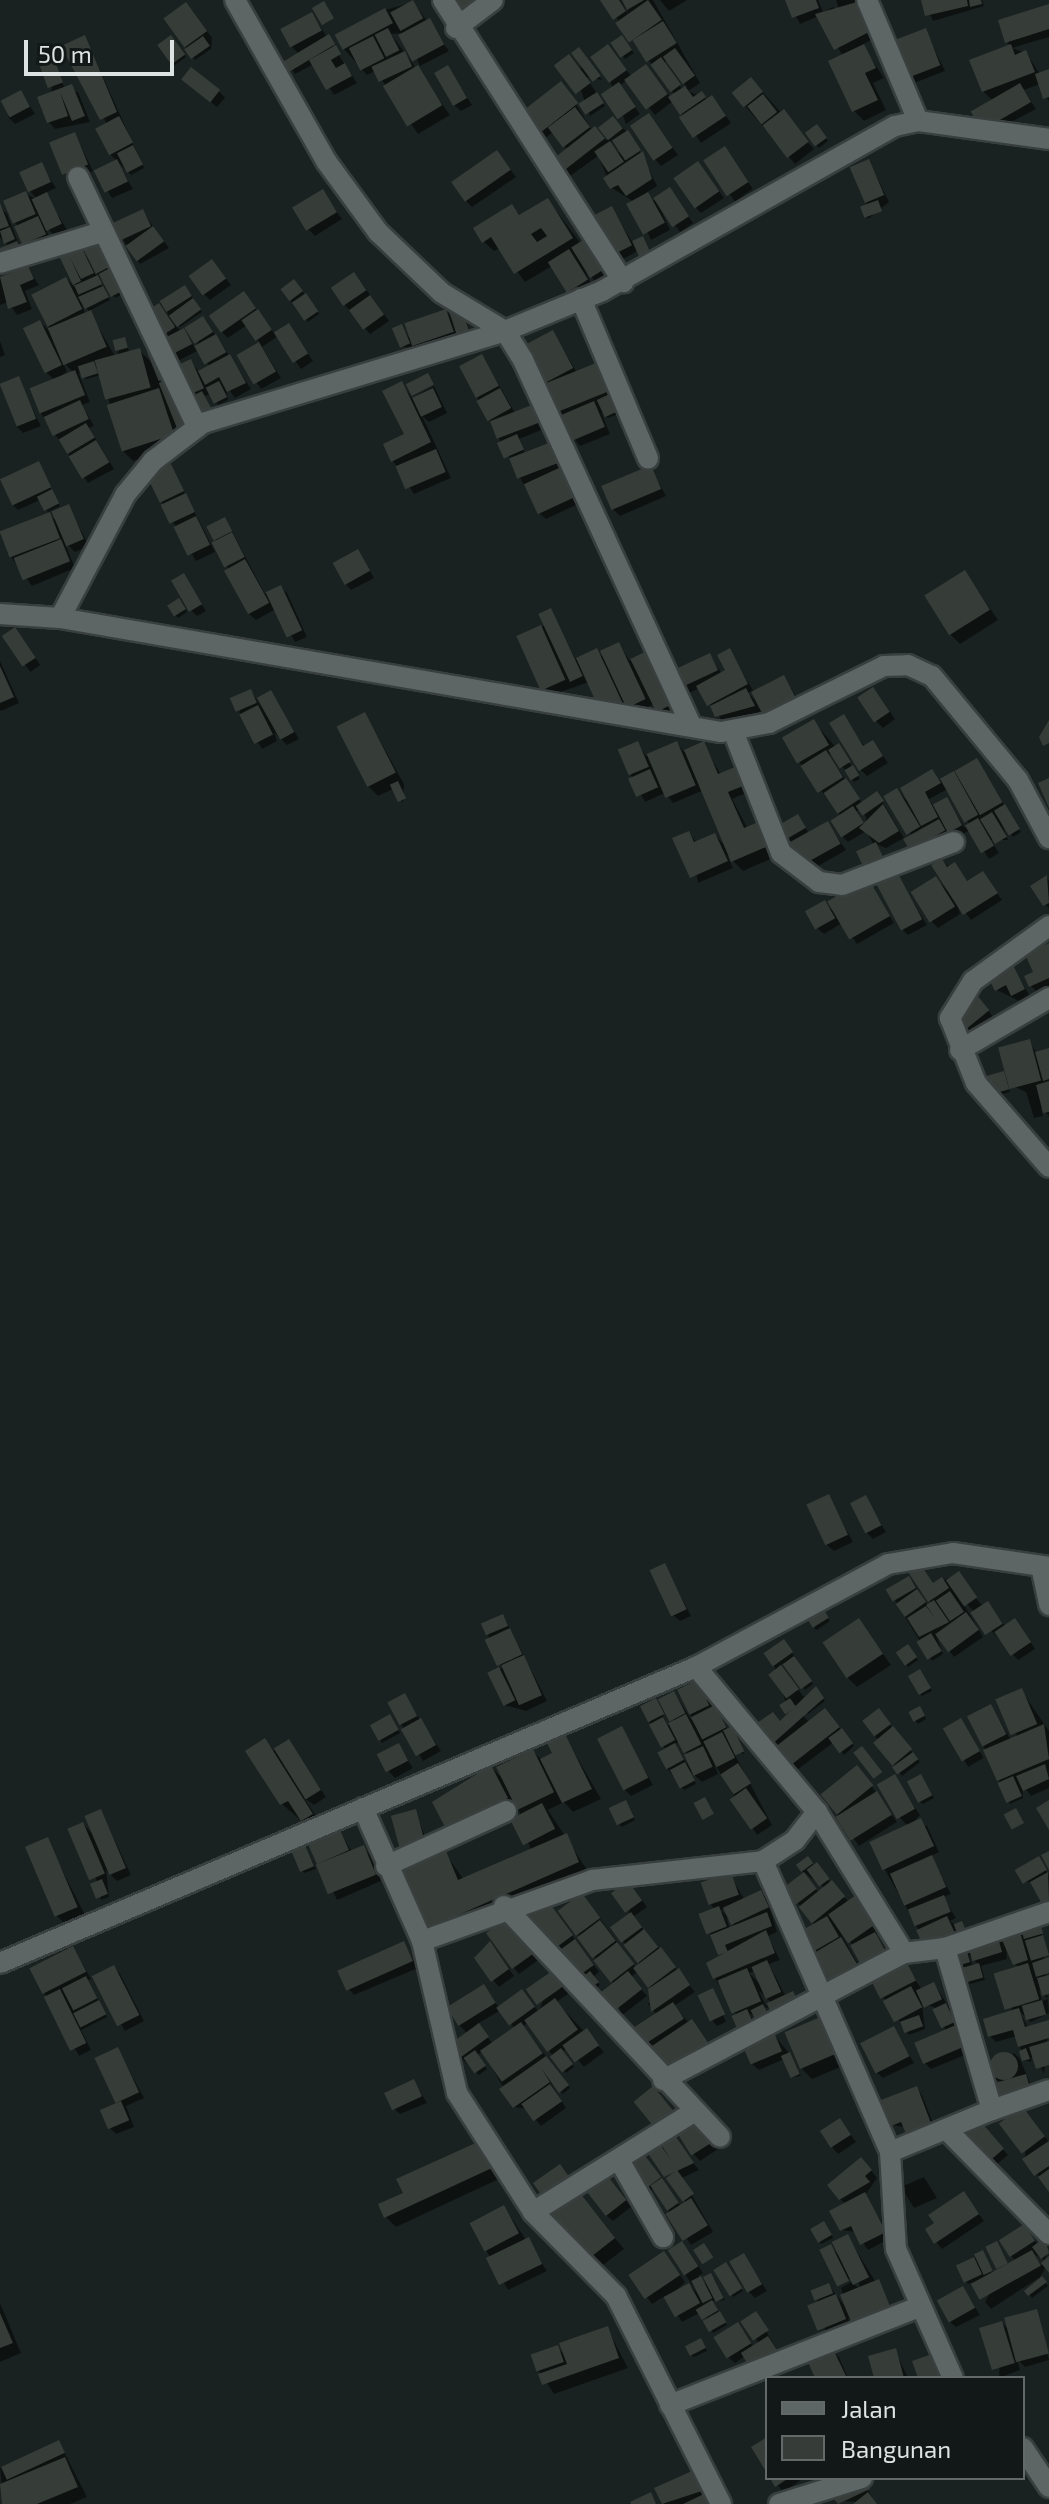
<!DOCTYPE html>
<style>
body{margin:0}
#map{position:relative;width:1049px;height:2504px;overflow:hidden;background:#1a2221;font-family:"Exo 2",sans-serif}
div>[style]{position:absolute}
.shadow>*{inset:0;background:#0007;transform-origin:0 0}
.building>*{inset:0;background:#363c38;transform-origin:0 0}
.round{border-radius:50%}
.roads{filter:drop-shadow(2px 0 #393f3e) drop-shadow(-2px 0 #393f3e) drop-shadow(0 2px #393f3e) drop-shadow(0 -2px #393f3e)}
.minor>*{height:20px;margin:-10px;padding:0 10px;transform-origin:10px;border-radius:10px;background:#5d6665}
span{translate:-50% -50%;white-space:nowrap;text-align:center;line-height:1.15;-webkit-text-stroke:6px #111817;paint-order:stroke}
.legend{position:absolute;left:765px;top:2376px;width:260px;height:104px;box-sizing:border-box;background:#111817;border:2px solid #636968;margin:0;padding:10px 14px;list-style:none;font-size:24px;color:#dde2e2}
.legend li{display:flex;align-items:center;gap:16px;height:40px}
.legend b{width:40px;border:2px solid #636968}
.scale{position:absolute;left:24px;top:40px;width:150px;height:36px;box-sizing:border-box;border:4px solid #dde2e2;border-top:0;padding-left:10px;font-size:24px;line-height:28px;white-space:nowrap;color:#dde2e2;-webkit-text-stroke:6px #111817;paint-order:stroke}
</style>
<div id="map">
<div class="shadow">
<div style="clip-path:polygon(evenodd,603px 0,620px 0,629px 15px,624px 0,653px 0,700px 83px,688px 91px,718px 104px,731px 123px,701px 143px,673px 101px,655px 115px,627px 80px,619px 86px,640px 114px,626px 124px,610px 81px,608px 47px,632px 77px,652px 73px,671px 98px,675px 95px,603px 0,667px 60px,687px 87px,683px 90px,664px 63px,667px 60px)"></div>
<div style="clip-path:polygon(660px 0,687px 0,669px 11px)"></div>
<div style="clip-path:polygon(787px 0,818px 0,823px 12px,833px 7px,840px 13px,836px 0,859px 0,876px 37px,862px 45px,884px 78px,873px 83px,886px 110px,864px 121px,854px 111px,843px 56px,819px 16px,800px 24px)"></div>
<div style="clip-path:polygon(923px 0,982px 0,984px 6px,933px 21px)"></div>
<div style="clip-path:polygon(413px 2px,449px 51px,420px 66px,405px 33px,391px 34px,450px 115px,418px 134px,376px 71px,367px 75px,343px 48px,385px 10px)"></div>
<div style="clip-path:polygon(1049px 6px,1049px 37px,1012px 48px,1026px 53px,1040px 74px,1049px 71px,1049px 102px,1040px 84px,1024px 90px,1036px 109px,988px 134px,992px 100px,983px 91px,1011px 46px,1007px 42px)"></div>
<div style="clip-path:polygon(192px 10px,212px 38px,211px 49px,195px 60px,166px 19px)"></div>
<div style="clip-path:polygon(312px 14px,357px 83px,334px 95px,314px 64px,295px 74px,285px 60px,298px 53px,292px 47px)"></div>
<div style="clip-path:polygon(925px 30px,945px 71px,914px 83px,908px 76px)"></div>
<div style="clip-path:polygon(85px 37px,144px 168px,131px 175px,110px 154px,107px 124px,64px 47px)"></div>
<div style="clip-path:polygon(174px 40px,186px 57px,175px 65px,172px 63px)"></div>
<div style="clip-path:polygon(624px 40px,634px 53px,625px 59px,613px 44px)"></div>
<div style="clip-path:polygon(582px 52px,602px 80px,586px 77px,605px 106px,590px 116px,569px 57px,581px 69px)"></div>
<div style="clip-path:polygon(54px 64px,65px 89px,78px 92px,90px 122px,55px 129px,49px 122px)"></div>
<div style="clip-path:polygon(447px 67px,472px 105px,461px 111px,454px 105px)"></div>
<div style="clip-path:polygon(190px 86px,219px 91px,225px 98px,217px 107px)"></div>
<div style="clip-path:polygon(757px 86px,814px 149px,795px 164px,734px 93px)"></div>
<div style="clip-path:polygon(evenodd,567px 90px,592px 130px,606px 140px,616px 121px,634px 139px,657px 186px,646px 193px,653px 201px,670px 190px,693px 223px,680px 232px,657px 201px,670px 230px,651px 240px,634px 202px,612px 188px,598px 156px,570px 176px,564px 170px,567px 149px,553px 132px,543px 140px,537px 134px,567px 90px,614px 139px,622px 154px,621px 155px,609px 143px,614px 139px)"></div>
<div style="clip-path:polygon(21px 92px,35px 114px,15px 124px,8px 117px)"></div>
<div style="clip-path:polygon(649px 116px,678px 155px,661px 166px,655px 159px)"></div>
<div style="clip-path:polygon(820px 129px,828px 141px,819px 148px,816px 145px)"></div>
<div style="clip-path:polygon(75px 134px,93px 171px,70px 180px,64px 173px)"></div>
<div style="left:724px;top:149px;width:49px;height:22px;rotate:54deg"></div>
<div style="clip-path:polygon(497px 152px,516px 177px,472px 207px,466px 201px)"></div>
<div style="clip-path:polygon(116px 161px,133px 189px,112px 198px,96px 171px)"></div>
<div style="clip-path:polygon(869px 161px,889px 202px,868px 219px,866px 216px)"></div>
<div style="clip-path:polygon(698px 163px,724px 198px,701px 213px,695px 207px)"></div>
<div style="clip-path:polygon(41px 165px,56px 188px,45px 193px,67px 230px,55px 236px,44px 225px,51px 241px,30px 250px,5px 203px,25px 194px,37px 199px,30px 191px)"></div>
<div style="clip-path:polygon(322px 191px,342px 219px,315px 236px,309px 230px)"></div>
<div style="clip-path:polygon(548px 200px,606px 277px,597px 283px,585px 270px,592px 286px,574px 297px,552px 266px,525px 282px,500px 248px,494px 251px,484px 242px,512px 207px,521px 216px)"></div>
<div style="clip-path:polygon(0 207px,7px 214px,23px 255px,0 250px,9px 246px,0 237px)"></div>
<div style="clip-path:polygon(611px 209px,633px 243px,642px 239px,639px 250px,620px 261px)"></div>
<div style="clip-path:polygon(142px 211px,169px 248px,140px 264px,123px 240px)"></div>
<div style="clip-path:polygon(evenodd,96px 242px,123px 294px,115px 298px,91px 266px,110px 300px,89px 311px,116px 358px,124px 339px,130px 353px,139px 350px,151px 362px,169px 401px,157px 353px,182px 445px,133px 461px,123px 451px,102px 375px,86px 379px,78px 372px,90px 402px,82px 405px,94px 426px,89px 428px,114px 469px,88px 483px,40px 412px,54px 380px,46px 372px,40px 322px,52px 333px,33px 295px,66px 279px,78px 290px,62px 257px,80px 249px,89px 258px,96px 242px,81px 303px,91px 313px,86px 315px,81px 303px,96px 242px,62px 361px,74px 373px,57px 380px,67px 371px,62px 361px)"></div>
<div style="clip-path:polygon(28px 268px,39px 285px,25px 291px,32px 309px,17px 315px,8px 302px,0 305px,0 279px)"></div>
<div style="clip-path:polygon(218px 268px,231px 285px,210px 300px,204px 294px)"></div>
<div style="clip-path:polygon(360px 281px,389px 321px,370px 334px,345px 305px)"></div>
<div style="clip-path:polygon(297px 284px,319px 314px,308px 322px,290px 300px)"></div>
<div style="clip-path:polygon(188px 290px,202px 312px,180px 327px,170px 319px,196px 348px,206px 321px,251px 389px,235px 398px,225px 384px,228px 400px,218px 405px,211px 394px,191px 399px,190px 361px,199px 372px,210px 367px,199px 350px,176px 362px,161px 336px,158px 305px,169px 316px,163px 303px)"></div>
<div style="clip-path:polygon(244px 293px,275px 334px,289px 326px,313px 361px,301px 369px,278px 336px,262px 347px,281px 378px,261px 389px,239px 356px,260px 343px,247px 325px,228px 338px,222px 332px)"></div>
<div style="clip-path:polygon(446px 311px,454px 320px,463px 311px,470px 332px,421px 351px,402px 346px,402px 326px,409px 338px)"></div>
<div style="clip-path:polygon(553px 332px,577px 373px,600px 363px,623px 412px,608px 418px,601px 412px,610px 434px,580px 446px,555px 414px,546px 382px)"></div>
<div style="clip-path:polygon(0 341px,5px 355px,0 357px)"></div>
<div style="clip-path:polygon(482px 356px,515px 413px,531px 407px,538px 413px,544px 429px,519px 439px,525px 454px,553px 443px,580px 503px,546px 519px,539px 513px,461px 367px)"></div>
<div style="clip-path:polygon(18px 379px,41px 426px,23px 433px,17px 427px)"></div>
<div style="clip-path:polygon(402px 384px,412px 398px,434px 386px,447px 413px,429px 422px,422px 416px,451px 478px,414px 494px,393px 461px,406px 435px)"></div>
<div style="clip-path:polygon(38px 463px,60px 506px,48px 512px,40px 500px,18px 510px,12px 504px)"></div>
<div style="clip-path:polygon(171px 466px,215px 552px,196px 561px,161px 501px)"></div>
<div style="clip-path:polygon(650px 467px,666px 496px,620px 516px,613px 509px)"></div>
<div style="clip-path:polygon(69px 507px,89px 546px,75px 552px,64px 541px,75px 568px,32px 586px,11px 557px,50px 515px,59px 524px)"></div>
<div style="clip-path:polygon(227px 522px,265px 594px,280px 587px,287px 593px,307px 637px,295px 642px,276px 609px,256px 620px,249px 614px,215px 539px)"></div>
<div style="clip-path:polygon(358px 551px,374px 578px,351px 590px,345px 583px)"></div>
<div style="clip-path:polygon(965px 572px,998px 620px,960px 644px,950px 634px)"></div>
<div style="clip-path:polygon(184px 575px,206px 611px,197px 616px,191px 610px)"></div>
<div style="clip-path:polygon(182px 603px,187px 612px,178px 618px,175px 615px)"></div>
<div style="clip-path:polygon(550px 610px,576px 660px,596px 651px,606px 660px,619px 645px,630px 661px,651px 651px,682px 708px,663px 717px,654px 704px,635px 713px,625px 703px,628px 711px,589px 682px,549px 696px,519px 637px,545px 625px)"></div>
<div style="left:15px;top:629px;width:44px;height:12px;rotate:55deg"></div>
<div style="clip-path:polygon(evenodd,729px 650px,754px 692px,784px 677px,800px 703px,770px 719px,763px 711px,723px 722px,699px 688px,689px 693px,683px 687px,710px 656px,722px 674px,728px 671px,729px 650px,753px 691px,758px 703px,748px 693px,753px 691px)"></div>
<div style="clip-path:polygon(0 661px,19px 703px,1px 711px,0 710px)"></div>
<div style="clip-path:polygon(271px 693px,299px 739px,287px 745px,274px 732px,277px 741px,262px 749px,239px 712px,253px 694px,270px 721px)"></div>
<div style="clip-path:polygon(879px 696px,895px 719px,883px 728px,876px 721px)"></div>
<div style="clip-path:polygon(365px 714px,404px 784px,403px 803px,395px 788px,378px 796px,368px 786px)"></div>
<div style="clip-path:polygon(843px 717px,865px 747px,873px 742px,888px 763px,867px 776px,861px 770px)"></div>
<div style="clip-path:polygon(evenodd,813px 721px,852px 766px,860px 779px,854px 782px,832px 753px,828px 755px,862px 803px,879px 796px,904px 838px,886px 848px,874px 843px,884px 860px,867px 868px,874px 845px,866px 831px,848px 842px,841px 835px,841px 816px,800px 763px,813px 721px,860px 809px,866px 817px,866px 825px,856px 812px,860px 809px)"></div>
<div style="clip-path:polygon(637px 743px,646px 756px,677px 743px,684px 752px,703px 744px,721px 775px,735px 770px,741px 776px,748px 792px,732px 799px,748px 829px,782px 854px,743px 871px,727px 855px,733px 868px,698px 883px,689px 833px,697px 843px,715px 835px,727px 848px,704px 790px,673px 803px,665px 793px,645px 802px,631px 775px)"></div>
<div style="clip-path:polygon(evenodd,977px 761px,1021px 832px,1013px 837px,998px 814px,1008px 840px,991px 840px,999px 853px,989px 859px,970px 830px,956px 838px,946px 828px,950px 837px,917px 855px,897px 790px,909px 803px,932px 772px,940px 781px,977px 761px,948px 789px,970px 825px,965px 828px,947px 800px,936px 811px,929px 799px,948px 789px)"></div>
<div style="clip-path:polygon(801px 819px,809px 834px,828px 824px,846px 850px,808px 872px,789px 838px)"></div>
<div style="clip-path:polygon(942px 861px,969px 882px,983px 874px,1002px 900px,971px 920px,956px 900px,960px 914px,938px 928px,932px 922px,936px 879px,948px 891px)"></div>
<div style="clip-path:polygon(894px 871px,927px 925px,908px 935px,902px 929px)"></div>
<div style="clip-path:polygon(1047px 878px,1049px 880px,1049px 909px,1033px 887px)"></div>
<div style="clip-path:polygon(868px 880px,894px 923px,857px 944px,842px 923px,824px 934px,817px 928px,825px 903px,834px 912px)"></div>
<div style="clip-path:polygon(1049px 945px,1049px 987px,1037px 992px,1031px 986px)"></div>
<div style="clip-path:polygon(1012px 965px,1030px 996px,1019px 1001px,997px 990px)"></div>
<div style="clip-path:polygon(983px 1003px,993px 1017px,972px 1033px,965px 1027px)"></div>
<div style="clip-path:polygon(1029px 1041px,1037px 1054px,1049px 1050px,1049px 1116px,1041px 1108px,1043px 1116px,1034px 1118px,1026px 1092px,1008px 1084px,1010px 1092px,992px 1097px)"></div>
<div style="clip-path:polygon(828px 1497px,853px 1542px,834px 1551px,827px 1545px)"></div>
<div style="clip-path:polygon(865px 1498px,886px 1532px,873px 1539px,866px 1532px)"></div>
<div style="clip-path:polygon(665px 1566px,691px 1616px,680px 1621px,673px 1615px)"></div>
<div style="clip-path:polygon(911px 1573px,934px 1584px,958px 1574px,983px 1607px,988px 1603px,1005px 1626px,1021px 1627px,1035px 1649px,1018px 1660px,957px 1593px,983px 1637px,954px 1657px,935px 1632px,943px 1654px,932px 1661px,890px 1592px,912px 1581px,928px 1606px,932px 1604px)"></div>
<div style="clip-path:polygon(826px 1615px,830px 1621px,817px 1630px,814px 1628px)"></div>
<div style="clip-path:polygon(505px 1619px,547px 1701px,526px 1711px,504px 1705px,490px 1673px,502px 1668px,488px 1635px)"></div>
<div style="clip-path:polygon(858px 1620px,891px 1665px,857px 1687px,847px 1677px)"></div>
<div style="clip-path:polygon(786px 1644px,813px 1684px,805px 1690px,784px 1663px,779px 1666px,804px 1697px,815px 1689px,825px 1701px,808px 1714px,793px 1704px,809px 1722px,831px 1717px,854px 1746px,844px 1755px,834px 1742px,797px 1770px,771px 1745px,790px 1716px,774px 1665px)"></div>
<div style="clip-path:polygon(910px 1649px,918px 1660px,908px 1667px,898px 1653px)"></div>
<div style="clip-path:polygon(922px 1674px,932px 1691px,922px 1696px,920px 1694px)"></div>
<div style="clip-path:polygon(evenodd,696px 1683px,745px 1754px,733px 1751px,772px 1825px,757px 1835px,713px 1761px,718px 1774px,702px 1782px,689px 1770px,696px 1784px,684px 1790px,667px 1768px,666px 1750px,649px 1721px,658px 1703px,667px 1726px,674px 1722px,674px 1693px,697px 1728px,679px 1691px,696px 1683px,679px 1742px,688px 1755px,694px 1774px,674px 1744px,679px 1742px)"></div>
<div style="clip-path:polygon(1021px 1690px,1049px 1731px,1049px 1788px,1031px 1796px,1022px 1784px,1023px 1798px,1010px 1804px,983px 1745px,991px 1706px,1011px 1740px,1016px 1738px)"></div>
<div style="clip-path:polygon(404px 1696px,441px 1751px,423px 1761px,401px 1724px)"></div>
<div style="clip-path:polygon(879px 1711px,920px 1762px,902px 1776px,865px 1721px)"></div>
<div style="clip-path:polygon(922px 1711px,926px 1719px,918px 1724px,911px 1713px)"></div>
<div style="clip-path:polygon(393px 1719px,400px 1733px,382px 1743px,380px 1740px)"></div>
<div style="left:961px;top:1720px;width:44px;height:18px;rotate:59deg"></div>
<div style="clip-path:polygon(621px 1728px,653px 1785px,631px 1796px,624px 1789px)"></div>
<div style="clip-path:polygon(564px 1735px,601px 1799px,573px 1812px,564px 1802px,548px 1810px,591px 1876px,439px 1942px,426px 1929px,445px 1853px,464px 1880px,531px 1851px,518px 1807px,457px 1837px,491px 1767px,504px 1780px,532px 1751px,542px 1760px,555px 1754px)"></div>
<div style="clip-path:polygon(264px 1741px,274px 1751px,288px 1742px,326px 1797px,314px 1805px,304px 1798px,321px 1824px,312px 1830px,282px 1804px,248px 1751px)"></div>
<div style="clip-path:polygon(398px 1745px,413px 1768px,395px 1778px,389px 1772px)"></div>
<div style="clip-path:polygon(863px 1774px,897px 1822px,859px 1846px,836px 1813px)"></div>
<div style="clip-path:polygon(894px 1776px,920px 1815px,912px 1824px,927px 1826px,939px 1852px,931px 1856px,951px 1894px,943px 1897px,956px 1918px,950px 1921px,967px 1934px,955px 1928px,959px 1940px,931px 1952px,884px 1868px,908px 1826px,900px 1818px)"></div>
<div style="clip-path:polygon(923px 1779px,934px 1798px,923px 1804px,920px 1802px)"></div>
<div style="clip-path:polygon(628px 1805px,635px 1820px,622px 1827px,619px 1824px)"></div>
<div style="clip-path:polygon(101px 1811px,131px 1875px,117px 1881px,106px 1870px,109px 1897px,101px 1900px,83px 1824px,94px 1835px)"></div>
<div style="clip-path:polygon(415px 1811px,430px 1849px,408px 1854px)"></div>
<div style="clip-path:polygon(340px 1832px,352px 1852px,363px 1848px,369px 1854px,381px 1881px,337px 1900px,311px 1844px)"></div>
<div style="clip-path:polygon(47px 1840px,86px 1917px,67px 1926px,57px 1916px)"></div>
<div style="clip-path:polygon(305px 1847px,316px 1869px,304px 1873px,302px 1871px)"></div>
<div style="clip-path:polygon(807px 1858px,849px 1902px,856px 1898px,881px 1931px,875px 1935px,892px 1961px,852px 1944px,831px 1916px,862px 1971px,836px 1989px,804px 1931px,815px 1925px,787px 1889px,810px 1881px,819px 1893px,825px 1888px,802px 1871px)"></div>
<div style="clip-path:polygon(1041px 1861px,1049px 1876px,1049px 1908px,1032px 1882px,1024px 1882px)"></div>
<div style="clip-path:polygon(evenodd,730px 1875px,744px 1899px,760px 1892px,767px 1898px,777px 1932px,768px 1936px,780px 1960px,769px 1964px,786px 1997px,799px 2000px,765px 2008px,772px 2023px,750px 2014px,757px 2030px,734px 2012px,715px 1978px,734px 1949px,719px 1953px,702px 1915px,716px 1910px,711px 1905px,730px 1875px,726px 1908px,731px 1920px,721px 1910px,726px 1908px,730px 1875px,726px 1917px,736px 1927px,730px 1929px,726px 1917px,730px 1875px,754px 1971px,760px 1984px,749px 1973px,754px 1971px,730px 1875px,759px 1991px,772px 2003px,766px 2006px,759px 1991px)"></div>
<div style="clip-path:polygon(634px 1889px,647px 1907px,633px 1917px,695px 1992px,674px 2006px,713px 2050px,676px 2075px,648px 2043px,657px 2015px,648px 2004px,656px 1998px,652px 1989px,638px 1971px,631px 1977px,647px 1996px,621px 2016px,614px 1984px,578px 1934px,588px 1902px,636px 1968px,641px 1965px,623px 1941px)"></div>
<div style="clip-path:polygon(551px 1906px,599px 1972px,593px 1977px,600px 1985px,590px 1992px,554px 1954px)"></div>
<div style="clip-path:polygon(505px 1922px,541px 1958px,519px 1974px,513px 1967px)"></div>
<div style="clip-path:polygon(evenodd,1041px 1924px,1049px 2013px,1031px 2022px,1020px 2012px,1028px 2028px,1049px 2023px,1044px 2074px,1033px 2051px,1031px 2062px,1024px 2060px,1017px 2036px,996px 2042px,990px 2036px,1011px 2013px,1018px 1968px,1006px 1945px,1007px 1959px,981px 1966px,985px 1980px,970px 1984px,952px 1948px,996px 1935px,1006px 1944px,1017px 1927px,1025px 1935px,1041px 1924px,969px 1955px,979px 1965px,973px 1967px,969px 1955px,1041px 1924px,1039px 1990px,1048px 1999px,1042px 2001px,1039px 1990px)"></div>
<div style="clip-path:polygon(403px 1943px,418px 1968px,354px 1995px,348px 1988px)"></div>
<div style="clip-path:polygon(73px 1948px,91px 1979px,114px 1967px,120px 1974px,144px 2021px,125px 2031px,94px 1978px,88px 1980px,107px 2017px,81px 2030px,91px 2050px,79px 2056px,44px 1992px)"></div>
<div style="clip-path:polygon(496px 1950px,514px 1976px,499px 1987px,493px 1980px)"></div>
<div style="clip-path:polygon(905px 1964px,922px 1990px,936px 1987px,977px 2050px,931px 2069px,925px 2063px,946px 2031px,934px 2007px,922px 2004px,925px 2029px,909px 2035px,872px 1980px)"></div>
<div style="clip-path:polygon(evenodd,552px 1974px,568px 1994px,556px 2002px,604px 2052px,584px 2067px,568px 2048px,563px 2051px,574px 2067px,566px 2073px,528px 2023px,523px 2026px,570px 2088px,563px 2094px,549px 2081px,566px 2108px,541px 2126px,527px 2109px,514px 2107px,483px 2051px,477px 2055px,487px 2069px,479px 2075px,460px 2057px,468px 2034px,459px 2025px,484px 1986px,499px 2008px,522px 1991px,539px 2012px,552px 1974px,501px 2010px,515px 2029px,493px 2044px,477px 2024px,501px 2010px)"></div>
<div style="clip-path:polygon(713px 1990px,726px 2022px,717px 2026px,711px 2019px)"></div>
<div style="clip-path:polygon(824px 2017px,850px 2063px,812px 2079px,802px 2069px)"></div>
<div style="clip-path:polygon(893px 2029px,914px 2063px,883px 2078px,876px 2072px)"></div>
<div style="clip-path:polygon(772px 2032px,792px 2057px,801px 2076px,792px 2077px,784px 2059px,759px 2070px,752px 2064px)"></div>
<div style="clip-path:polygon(118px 2050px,144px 2098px,126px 2106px,134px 2127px,116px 2134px,110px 2128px,118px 2105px,97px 2059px)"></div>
<div style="clip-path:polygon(1014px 2053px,1020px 2059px,1036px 2097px,992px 2078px,988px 2064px)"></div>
<div style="clip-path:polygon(414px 2081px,427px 2103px,400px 2114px,393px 2108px)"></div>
<div style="clip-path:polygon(916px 2088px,922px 2095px,937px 2133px,893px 2125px)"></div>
<div style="clip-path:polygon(1028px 2115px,1049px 2142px,1049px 2189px,1025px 2159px)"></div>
<div style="clip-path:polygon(840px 2121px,856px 2142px,838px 2154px,832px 2147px)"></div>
<div style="clip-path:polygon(708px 2127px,721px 2147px,700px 2161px,694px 2154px)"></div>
<div style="clip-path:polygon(987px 2131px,1008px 2155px,995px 2166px,988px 2160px)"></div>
<div style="clip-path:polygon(671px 2134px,699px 2170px,682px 2178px,713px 2232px,691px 2245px,656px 2191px,646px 2188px,662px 2180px,681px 2207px,686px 2203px,673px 2175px,680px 2168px,650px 2152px)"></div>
<div style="clip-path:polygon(489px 2153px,501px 2178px,396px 2227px,386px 2217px)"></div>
<div style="clip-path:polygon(867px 2165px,877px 2178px,865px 2195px,891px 2238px,868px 2250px,856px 2232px,841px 2230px,846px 2204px,840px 2199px)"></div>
<div style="clip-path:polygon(924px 2177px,937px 2198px,914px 2208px,901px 2187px)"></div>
<div style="clip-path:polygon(612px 2182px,631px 2207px,613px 2221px,606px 2215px)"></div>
<div style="clip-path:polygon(574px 2189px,624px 2249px,598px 2269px,545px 2216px)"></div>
<div style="clip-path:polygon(964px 2194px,984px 2221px,942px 2249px,936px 2242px)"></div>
<div style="clip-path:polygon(504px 2207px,547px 2271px,508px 2290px,486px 2250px)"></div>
<div style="clip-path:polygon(827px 2226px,833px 2238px,821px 2244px,819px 2241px)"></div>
<div style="clip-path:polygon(1024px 2227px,1038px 2245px,1049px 2244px,1045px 2260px,1032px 2253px,1038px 2266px,1049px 2262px,1040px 2277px,1048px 2286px,1032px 2298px,1027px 2291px,1040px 2277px,991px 2309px,985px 2302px,1001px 2272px,997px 2244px,1010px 2267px,1017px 2262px,1011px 2256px)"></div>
<div style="clip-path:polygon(848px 2237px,896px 2315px,860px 2329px,848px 2318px,851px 2326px,827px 2337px,817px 2299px,831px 2288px,847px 2309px,841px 2288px,851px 2282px,860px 2289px,857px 2275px,838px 2284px,830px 2247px,842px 2258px)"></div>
<div style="clip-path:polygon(688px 2250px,703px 2273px,698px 2276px,710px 2288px,714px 2278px,725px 2300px,711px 2301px,727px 2325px,713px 2333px,703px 2311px,682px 2322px,665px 2296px,652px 2304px,631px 2275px,664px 2253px,685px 2282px,674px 2293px,689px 2285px,697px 2293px,685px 2274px)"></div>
<div style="clip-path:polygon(983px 2252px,994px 2274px,968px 2284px,958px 2266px)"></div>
<div style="clip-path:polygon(744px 2256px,767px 2291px,755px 2298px,748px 2291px)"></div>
<div style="clip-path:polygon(728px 2267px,743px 2291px,733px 2297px,731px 2294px)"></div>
<div style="clip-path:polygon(963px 2288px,980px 2315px,956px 2327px,949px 2321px)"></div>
<div style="clip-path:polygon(0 2303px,21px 2353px,0 2362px)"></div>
<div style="clip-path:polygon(1036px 2312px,1049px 2360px,1025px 2367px,1017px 2359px,1020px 2370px,999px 2378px,1002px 2323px,1010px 2331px)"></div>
<div style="clip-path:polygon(758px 2317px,782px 2359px,745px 2356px,735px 2363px,728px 2357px,744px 2331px,753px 2347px,759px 2343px,744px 2322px)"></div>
<div style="clip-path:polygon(607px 2328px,628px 2368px,554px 2394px,539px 2371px,557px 2348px,566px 2356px)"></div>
<div style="clip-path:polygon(704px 2343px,707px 2351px,694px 2357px,691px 2355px)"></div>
<div style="clip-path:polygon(895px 2350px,908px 2378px,876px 2378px)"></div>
<div style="clip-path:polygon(833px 2351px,839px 2357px,848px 2378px,818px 2378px)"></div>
<div style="clip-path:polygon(59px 2442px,87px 2497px,70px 2504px,4px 2504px,0 2468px)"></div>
<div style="clip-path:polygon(691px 2473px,711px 2504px,664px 2504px,657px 2489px)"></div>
<div style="clip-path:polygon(772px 2478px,799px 2478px,800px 2481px,783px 2492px)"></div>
<div style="clip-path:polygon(865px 2484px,876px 2504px,837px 2500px)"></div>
</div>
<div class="building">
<div style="left:413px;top:0;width:21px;height:26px;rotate:61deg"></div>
<div style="clip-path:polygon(458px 0,487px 0,464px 12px)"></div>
<div style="clip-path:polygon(600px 0,619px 0,626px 11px,613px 20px)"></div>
<div style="clip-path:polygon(622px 0,644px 0,627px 10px)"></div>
<div style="left:648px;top:0;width:24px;height:40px;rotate:55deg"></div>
<div style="clip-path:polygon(785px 0,816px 0,819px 8px,792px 18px)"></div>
<div style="clip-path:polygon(921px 0,967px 0,968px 6px,925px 16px)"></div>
<div style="clip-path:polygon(969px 0,981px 0,982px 4px,970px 7px)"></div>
<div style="left:324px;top:1px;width:20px;height:14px;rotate:60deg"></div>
<div style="left:186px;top:2px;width:36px;height:28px;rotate:54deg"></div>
<div style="clip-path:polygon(857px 2px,871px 31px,834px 50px,815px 14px)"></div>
<div style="clip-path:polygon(1049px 4px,1049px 29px,1005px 43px,998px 20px)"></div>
<div style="left:385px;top:8px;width:17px;height:57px;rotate:62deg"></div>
<div style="left:312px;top:12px;width:21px;height:36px;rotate:62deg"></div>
<div style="left:430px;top:18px;width:30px;height:36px;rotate:62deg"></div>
<div style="left:663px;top:21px;width:26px;height:36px;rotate:58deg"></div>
<div style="left:388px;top:28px;width:25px;height:15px;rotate:63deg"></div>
<div style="left:926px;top:28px;width:40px;height:36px;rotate:69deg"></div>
<div style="left:329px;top:34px;width:12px;height:53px;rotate:59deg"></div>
<div style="clip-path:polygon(85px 35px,117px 112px,100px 120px,61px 46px)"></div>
<div style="left:171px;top:35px;width:24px;height:17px;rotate:54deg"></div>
<div style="left:622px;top:35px;width:18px;height:14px;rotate:56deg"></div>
<div style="left:203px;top:36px;width:12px;height:23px;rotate:55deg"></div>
<div style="left:373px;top:36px;width:25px;height:27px;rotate:63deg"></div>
<div style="left:608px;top:44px;width:32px;height:22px;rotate:54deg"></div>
<div style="clip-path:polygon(864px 44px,876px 68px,865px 73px,878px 100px,852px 112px,828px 61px)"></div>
<div style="clip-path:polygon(1011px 44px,1015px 55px,1026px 50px,1035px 72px,982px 92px,969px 60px)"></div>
<div style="clip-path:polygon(336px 45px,341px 54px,331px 60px,336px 68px,345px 63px,352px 76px,326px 90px,309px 60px)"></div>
<div style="left:579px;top:47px;width:36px;height:10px;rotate:53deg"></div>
<div style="left:675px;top:48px;width:34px;height:15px;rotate:54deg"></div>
<div style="left:405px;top:51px;width:17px;height:37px;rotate:65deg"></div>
<div style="left:569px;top:54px;width:36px;height:19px;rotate:53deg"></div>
<div style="left:661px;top:57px;width:34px;height:13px;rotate:54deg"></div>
<div style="left:55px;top:61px;width:23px;height:16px;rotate:70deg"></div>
<div style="left:646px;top:64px;width:37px;height:27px;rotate:54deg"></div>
<div style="left:418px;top:65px;width:47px;height:41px;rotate:59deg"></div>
<div style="left:448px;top:65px;width:38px;height:16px;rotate:60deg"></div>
<div style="left:191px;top:67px;width:37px;height:16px;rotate:38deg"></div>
<div style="clip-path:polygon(1049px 69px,1049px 97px,1043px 99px,1035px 74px)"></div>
<div style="left:751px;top:77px;width:19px;height:25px;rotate:51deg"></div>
<div style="left:561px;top:81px;width:28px;height:53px;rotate:52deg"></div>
<div style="left:619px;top:82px;width:30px;height:22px;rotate:56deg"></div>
<div style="left:1020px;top:83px;width:22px;height:57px;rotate:60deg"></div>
<div style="clip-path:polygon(72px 84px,85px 116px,72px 121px,60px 92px,68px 116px,47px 123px,37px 97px)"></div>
<div style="clip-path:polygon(685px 86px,693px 97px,702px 91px,706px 97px,680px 115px,668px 97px)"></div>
<div style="left:21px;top:90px;width:19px;height:23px;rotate:62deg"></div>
<div style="left:597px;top:92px;width:13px;height:22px;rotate:58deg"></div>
<div style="left:763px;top:94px;width:23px;height:20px;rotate:52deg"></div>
<div style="left:712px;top:95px;width:25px;height:40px;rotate:56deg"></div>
<div style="left:575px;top:107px;width:25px;height:34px;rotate:53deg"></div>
<div style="left:784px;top:109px;width:41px;height:27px;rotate:53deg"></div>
<div style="left:649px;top:113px;width:42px;height:23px;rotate:56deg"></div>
<div style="left:119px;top:116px;width:30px;height:27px;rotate:62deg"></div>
<div style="left:613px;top:116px;width:16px;height:19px;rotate:52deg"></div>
<div style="left:817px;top:124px;width:17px;height:15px;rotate:54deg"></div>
<div style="left:595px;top:126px;width:16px;height:53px;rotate:52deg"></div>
<div style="left:628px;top:130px;width:24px;height:19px;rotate:57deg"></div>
<div style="left:75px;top:132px;width:35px;height:28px;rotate:68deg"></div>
<div style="left:610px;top:141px;width:25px;height:19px;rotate:56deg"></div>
<div style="left:133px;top:145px;width:22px;height:18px;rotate:63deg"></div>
<div style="left:725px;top:146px;width:43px;height:26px;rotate:57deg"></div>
<div style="left:497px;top:150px;width:24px;height:56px;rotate:55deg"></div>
<div style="clip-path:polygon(643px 151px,652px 179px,626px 196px,618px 185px,610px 189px,603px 178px)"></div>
<div style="left:117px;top:159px;width:25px;height:26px;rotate:64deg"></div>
<div style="left:869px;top:159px;width:39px;height:21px;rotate:67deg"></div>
<div style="left:698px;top:161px;width:37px;height:30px;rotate:55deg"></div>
<div style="left:42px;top:162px;width:22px;height:25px;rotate:66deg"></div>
<div style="left:670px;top:187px;width:35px;height:20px;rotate:57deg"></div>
<div style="left:323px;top:189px;width:27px;height:36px;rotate:59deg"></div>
<div style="left:26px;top:191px;width:25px;height:25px;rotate:67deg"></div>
<div style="left:47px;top:192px;width:35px;height:17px;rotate:65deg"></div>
<div style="left:648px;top:192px;width:35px;height:25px;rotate:61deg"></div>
<div style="clip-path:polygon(evenodd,548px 198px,573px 238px,514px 274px,491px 237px,482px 243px,473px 228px,512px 204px,519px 215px,548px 198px,541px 228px,547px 236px,537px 242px,531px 234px,541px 228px)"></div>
<div style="left:878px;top:200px;width:12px;height:19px;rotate:70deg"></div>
<div style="clip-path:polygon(0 203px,9px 226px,0 229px)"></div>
<div style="left:612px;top:206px;width:44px;height:24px;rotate:63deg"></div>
<div style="left:143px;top:209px;width:19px;height:34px;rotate:65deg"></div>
<div style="left:38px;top:216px;width:20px;height:26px;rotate:66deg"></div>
<div style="left:153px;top:226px;width:19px;height:34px;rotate:54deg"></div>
<div style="clip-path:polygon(10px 227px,15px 239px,4px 244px,0 231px)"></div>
<div style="left:643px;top:236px;width:20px;height:12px;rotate:66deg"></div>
<div style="left:96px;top:239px;width:31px;height:16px;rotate:63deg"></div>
<div style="left:583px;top:240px;width:36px;height:14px;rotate:58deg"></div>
<div style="clip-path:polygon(17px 241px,22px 252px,0 262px,0 248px)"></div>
<div style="clip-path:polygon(81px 246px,94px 273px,81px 279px,70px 258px,81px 281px,73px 285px,59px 256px)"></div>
<div style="left:569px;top:249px;width:36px;height:25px;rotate:58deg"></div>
<div style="left:212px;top:259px;width:24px;height:29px;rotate:54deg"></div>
<div style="clip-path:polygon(28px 266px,34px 279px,20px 285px,27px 302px,8px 309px,0 277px)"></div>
<div style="left:110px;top:268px;width:26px;height:13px;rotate:62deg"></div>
<div style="left:354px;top:272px;width:22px;height:28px;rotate:56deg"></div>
<div style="left:98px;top:275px;width:10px;height:26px;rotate:66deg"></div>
<div style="left:66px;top:277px;width:36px;height:39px;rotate:63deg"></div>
<div style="left:294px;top:279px;width:15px;height:17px;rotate:53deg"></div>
<div style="left:185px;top:285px;width:13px;height:30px;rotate:58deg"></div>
<div style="clip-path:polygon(103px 286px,109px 297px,85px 309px,78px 297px)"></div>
<div style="left:244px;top:291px;width:21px;height:43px;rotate:55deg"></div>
<div style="left:306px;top:293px;width:22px;height:17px;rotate:56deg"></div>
<div style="left:370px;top:295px;width:24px;height:26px;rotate:54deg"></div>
<div style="left:193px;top:298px;width:14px;height:30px;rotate:54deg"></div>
<div style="left:159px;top:303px;width:29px;height:19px;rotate:56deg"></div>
<div style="left:461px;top:306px;width:25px;height:13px;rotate:72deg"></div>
<div style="left:258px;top:309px;width:25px;height:20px;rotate:56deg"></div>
<div style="left:446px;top:309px;width:24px;height:44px;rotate:71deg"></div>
<div style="left:91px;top:310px;width:40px;height:47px;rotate:67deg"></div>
<div style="left:203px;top:316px;width:19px;height:22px;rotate:58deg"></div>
<div style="left:40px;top:320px;width:50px;height:19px;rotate:64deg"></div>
<div style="left:289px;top:323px;width:36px;height:18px;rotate:58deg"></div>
<div style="left:402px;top:324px;width:21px;height:11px;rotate:67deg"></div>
<div style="left:184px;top:328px;width:18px;height:28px;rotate:63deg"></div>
<div style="left:553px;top:330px;width:43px;height:31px;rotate:62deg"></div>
<div style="left:216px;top:334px;width:21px;height:25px;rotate:61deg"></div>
<div style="left:125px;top:337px;width:11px;height:13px;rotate:75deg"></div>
<div style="left:259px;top:342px;width:34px;height:26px;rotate:60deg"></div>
<div style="left:140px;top:348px;width:41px;height:47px;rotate:75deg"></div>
<div style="left:155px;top:348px;width:32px;height:9px;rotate:68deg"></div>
<div style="clip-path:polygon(230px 354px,246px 383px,227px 392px,219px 377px,205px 385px,198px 371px)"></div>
<div style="left:482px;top:354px;width:36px;height:26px;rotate:62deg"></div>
<div style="left:191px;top:359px;width:32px;height:20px;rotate:66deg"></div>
<div style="left:94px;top:361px;width:13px;height:17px;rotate:72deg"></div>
<div style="left:601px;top:361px;width:31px;height:65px;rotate:68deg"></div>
<div style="left:75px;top:370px;width:27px;height:49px;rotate:68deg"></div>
<div style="left:428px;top:373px;width:13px;height:25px;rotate:63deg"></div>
<div style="left:19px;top:376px;width:46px;height:21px;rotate:68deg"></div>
<div style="left:169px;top:379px;width:52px;height:11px;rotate:68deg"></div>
<div style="left:219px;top:381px;width:18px;height:15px;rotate:63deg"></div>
<div style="clip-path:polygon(402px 381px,431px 442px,391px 462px,383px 444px,404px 434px,382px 391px)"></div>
<div style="left:159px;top:388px;width:49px;height:55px;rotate:72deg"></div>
<div style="left:433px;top:388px;width:21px;height:23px;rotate:65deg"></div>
<div style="left:500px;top:388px;width:23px;height:27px;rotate:61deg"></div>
<div style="left:202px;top:391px;width:24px;height:16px;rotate:62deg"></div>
<div style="left:614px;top:392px;width:19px;height:19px;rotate:65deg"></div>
<div style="left:80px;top:400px;width:21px;height:40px;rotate:65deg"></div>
<div style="left:594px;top:401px;width:28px;height:35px;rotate:67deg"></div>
<div style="left:532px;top:405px;width:19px;height:45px;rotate:69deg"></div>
<div style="left:86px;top:423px;width:17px;height:32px;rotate:59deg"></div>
<div style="left:517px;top:434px;width:17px;height:22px;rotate:66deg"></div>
<div style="left:96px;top:440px;width:26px;height:32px;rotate:59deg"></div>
<div style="left:554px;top:441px;width:22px;height:48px;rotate:69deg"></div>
<div style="left:436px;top:449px;width:25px;height:44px;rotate:67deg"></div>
<div style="left:39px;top:461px;width:29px;height:43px;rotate:65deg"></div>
<div style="left:171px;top:464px;width:30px;height:27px;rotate:64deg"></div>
<div style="left:651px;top:465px;width:26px;height:54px;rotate:67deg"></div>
<div style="left:561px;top:467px;width:33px;height:41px;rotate:65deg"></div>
<div style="left:52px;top:489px;width:16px;height:17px;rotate:63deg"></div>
<div style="left:186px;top:493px;width:21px;height:28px;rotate:65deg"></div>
<div style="left:69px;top:504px;width:38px;height:19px;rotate:67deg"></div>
<div style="left:50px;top:512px;width:28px;height:54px;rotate:69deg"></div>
<div style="left:196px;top:516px;width:32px;height:25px;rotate:64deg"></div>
<div style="left:225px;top:517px;width:16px;height:21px;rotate:63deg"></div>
<div style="left:232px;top:532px;width:28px;height:23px;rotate:63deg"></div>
<div style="left:61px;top:539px;width:24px;height:51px;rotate:68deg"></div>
<div style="left:358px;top:549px;width:25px;height:29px;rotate:61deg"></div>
<div style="left:245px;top:559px;width:50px;height:24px;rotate:61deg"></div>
<div style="left:965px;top:570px;width:47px;height:48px;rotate:58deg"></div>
<div style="left:184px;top:573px;width:36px;height:15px;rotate:60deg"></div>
<div style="left:281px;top:585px;width:50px;height:17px;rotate:65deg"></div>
<div style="left:179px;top:598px;width:13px;height:14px;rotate:58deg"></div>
<div style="left:551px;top:608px;width:75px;height:14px;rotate:65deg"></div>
<div style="left:541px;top:625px;width:60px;height:27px;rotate:66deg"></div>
<div style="left:15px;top:627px;width:37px;height:16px;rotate:56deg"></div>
<div style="left:619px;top:642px;width:63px;height:21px;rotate:65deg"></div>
<div style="clip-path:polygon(597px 648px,624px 706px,596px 702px,576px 658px)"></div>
<div style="clip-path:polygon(730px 648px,748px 684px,707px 706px,696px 686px,725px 670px,717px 655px)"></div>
<div style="left:651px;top:649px;width:59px;height:23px;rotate:64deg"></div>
<div style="left:710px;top:653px;width:19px;height:42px;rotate:65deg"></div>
<div style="clip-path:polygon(0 666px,14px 697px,0 703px)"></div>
<div style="left:784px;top:675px;width:25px;height:37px;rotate:63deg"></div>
<div style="left:873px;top:687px;width:30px;height:19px;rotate:56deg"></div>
<div style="clip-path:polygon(746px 688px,755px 706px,715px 717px,710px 706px)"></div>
<div style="left:251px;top:689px;width:15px;height:23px;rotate:67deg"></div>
<div style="left:271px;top:690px;width:48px;height:16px;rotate:61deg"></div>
<div style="left:258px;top:705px;width:33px;height:21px;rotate:63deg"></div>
<div style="left:365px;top:712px;width:68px;height:32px;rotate:63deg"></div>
<div style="clip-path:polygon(844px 714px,863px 746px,873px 740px,883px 756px,859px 771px,829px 723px)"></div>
<div style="left:814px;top:719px;width:30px;height:37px;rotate:60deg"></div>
<div style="clip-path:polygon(1049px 720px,1049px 743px,1043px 746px,1039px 737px)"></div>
<div style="left:638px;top:741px;width:28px;height:22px;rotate:67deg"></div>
<div style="left:677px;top:741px;width:48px;height:33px;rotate:67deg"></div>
<div style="clip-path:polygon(704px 741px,718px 774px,735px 767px,743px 786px,728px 792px,744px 828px,763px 820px,773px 844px,731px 862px,684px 750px)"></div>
<div style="left:839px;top:743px;width:22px;height:13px;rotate:58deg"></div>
<div style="left:826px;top:750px;width:32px;height:30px;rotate:58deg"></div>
<div style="left:977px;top:758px;width:51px;height:26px;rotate:60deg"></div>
<div style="left:853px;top:765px;width:12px;height:10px;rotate:59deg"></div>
<div style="left:650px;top:769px;width:20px;height:24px;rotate:66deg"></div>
<div style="clip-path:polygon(932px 769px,941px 783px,925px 792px,938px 817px,921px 826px,900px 788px)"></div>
<div style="left:954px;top:771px;width:50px;height:16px;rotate:61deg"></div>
<div style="left:846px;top:778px;width:25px;height:27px;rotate:56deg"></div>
<div style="clip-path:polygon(1049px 778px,1049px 808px,1038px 783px)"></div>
<div style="left:398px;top:781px;width:19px;height:9px;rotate:65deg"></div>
<div style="left:897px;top:788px;width:45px;height:16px;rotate:59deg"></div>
<div style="left:877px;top:791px;width:12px;height:26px;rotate:55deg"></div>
<div style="left:947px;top:797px;width:32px;height:16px;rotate:62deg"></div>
<div style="clip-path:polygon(883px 804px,899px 831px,879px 843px,859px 828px)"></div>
<div style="left:1005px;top:804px;width:29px;height:13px;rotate:59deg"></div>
<div style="left:853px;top:806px;width:20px;height:27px;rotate:57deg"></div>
<div style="left:992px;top:812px;width:29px;height:14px;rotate:59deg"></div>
<div style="left:798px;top:814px;width:16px;height:22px;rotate:60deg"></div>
<div style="left:978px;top:818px;width:32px;height:15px;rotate:60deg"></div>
<div style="left:939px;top:819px;width:13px;height:41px;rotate:61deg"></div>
<div style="left:828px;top:821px;width:26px;height:48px;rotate:61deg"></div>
<div style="clip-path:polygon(689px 831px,694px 842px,715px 833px,728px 861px,690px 878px,672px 838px)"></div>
<div style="left:876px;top:842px;width:17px;height:22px;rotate:65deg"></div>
<div style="clip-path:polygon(942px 859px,947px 867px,955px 862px,967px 881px,983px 871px,998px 893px,963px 915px,931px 865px)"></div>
<div style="left:895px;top:868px;width:58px;height:24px;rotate:62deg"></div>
<div style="clip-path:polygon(1047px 875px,1049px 903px,1043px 906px,1030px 886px)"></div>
<div style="left:936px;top:876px;width:36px;height:30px;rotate:58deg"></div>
<div style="left:868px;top:878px;width:44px;height:47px;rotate:60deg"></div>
<div style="left:825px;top:900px;width:21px;height:23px;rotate:61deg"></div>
<div style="clip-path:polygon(1049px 943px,1049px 978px,1029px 987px,1024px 976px,1033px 972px,1025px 954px)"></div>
<div style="clip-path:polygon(1012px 963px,1025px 989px,1011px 996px,1006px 985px,995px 991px,987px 975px)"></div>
<div style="left:976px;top:994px;width:21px;height:30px;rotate:51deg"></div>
<div style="left:1030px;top:1039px;width:43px;height:33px;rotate:75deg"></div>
<div style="clip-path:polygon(1049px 1048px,1049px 1079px,1043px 1081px,1035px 1052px)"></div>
<div style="left:1004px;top:1071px;width:19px;height:23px;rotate:74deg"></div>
<div style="clip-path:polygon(1049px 1081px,1049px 1112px,1043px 1113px,1036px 1085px)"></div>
<div style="left:829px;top:1494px;width:45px;height:25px;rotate:65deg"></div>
<div style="left:866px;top:1495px;width:34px;height:18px;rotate:63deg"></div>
<div style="left:665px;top:1563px;width:51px;height:17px;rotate:65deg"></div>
<div style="clip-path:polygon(920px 1564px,933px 1583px,942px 1577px,949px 1588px,928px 1602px,908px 1572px)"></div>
<div style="left:959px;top:1571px;width:32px;height:16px;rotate:55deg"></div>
<div style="left:909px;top:1576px;width:14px;height:27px;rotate:60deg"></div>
<div style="left:917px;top:1589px;width:16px;height:26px;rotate:55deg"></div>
<div style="left:950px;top:1591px;width:25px;height:17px;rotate:56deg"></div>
<div style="clip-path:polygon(934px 1600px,949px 1622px,919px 1637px,907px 1618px,926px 1606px,935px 1618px,926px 1605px)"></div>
<div style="left:988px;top:1601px;width:27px;height:21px;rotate:57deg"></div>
<div style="left:824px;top:1610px;width:9px;height:19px;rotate:58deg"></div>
<div style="left:966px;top:1612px;width:22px;height:38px;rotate:54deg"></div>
<div style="left:503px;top:1614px;width:13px;height:24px;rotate:67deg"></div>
<div style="left:859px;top:1618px;width:43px;height:44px;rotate:56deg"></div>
<div style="left:1015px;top:1618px;width:29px;height:25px;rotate:56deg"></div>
<div style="left:510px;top:1628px;width:29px;height:28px;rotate:65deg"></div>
<div style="left:931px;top:1633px;width:21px;height:17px;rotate:59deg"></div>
<div style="left:784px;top:1639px;width:16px;height:25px;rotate:55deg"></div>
<div style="left:908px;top:1644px;width:16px;height:15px;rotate:55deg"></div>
<div style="left:524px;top:1655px;width:44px;height:25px;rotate:66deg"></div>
<div style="left:794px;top:1656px;width:31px;height:14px;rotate:54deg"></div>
<div style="left:781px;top:1665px;width:30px;height:16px;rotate:53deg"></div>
<div style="left:499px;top:1667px;width:37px;height:13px;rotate:64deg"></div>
<div style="left:920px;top:1669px;width:22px;height:14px;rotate:60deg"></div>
<div style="left:697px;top:1680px;width:28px;height:22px;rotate:64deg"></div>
<div style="clip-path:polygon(816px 1686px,824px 1698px,770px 1746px,754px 1725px,773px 1712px,780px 1721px)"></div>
<div style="left:1022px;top:1688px;width:39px;height:29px;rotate:67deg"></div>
<div style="left:674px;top:1691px;width:25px;height:18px;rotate:63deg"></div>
<div style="left:405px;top:1693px;width:26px;height:20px;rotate:62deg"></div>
<div style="left:656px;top:1698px;width:18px;height:18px;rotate:63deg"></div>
<div style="left:790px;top:1698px;width:11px;height:13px;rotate:56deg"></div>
<div style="left:991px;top:1704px;width:34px;height:27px;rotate:63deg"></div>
<div style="left:715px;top:1705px;width:25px;height:27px;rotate:63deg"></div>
<div style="left:920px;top:1706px;width:11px;height:13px;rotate:63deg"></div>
<div style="left:825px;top:1708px;width:24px;height:64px;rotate:52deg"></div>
<div style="left:879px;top:1708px;width:20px;height:21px;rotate:53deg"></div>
<div style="left:390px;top:1714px;width:18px;height:23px;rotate:61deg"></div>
<div style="left:686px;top:1714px;width:34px;height:20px;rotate:63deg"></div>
<div style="left:663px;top:1717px;width:26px;height:16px;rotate:62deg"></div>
<div style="left:421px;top:1718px;width:31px;height:23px;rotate:61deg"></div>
<div style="left:961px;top:1718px;width:38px;height:21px;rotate:60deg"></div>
<div style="clip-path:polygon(1044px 1724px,1049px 1759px,997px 1781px,983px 1750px)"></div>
<div style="left:622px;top:1726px;width:58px;height:28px;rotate:63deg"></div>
<div style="left:732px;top:1726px;width:28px;height:10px;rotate:64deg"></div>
<div style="left:893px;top:1726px;width:30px;height:26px;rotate:50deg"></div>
<div style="left:842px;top:1728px;width:19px;height:17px;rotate:54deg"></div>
<div style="clip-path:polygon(564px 1732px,592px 1789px,562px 1803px,540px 1759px,552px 1753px,546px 1741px)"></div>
<div style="left:722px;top:1732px;width:29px;height:21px;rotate:63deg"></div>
<div style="clip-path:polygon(265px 1738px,313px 1814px,301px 1821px,288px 1801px,280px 1805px,245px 1751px)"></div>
<div style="left:289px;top:1739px;width:60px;height:18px;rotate:58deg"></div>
<div style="left:399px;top:1743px;width:20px;height:25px;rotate:63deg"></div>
<div style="left:675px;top:1743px;width:19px;height:20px;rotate:62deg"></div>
<div style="left:703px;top:1746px;width:23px;height:21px;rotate:65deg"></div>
<div style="left:862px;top:1746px;width:33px;height:11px;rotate:52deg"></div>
<div style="left:533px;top:1749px;width:48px;height:41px;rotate:64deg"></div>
<div style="left:913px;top:1752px;width:9px;height:26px;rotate:54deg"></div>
<div style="left:685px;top:1762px;width:21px;height:17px;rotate:62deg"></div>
<div style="left:738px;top:1763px;width:24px;height:21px;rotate:57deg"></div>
<div style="clip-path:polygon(1045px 1764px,1049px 1779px,1023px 1791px,1016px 1776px)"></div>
<div style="clip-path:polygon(491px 1765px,508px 1798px,446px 1829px,432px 1802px)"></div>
<div style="left:857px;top:1765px;width:26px;height:47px;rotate:51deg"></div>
<div style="left:895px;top:1774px;width:40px;height:21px;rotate:60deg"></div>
<div style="left:921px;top:1774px;width:24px;height:16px;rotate:62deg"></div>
<div style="left:1013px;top:1776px;width:22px;height:17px;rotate:66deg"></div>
<div style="left:746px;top:1788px;width:37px;height:20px;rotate:55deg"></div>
<div style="left:877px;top:1791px;width:28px;height:49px;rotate:58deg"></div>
<div style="left:705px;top:1797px;width:19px;height:13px;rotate:62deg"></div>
<div style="left:626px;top:1800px;width:19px;height:19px;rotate:65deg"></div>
<div style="clip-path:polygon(1049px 1800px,1049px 1830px,1036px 1808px)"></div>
<div style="left:542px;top:1803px;width:29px;height:36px;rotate:63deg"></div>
<div style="left:1016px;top:1808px;width:17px;height:14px;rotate:62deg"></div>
<div style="left:101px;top:1809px;width:64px;height:18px;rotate:67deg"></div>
<div style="left:416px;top:1809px;width:34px;height:26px;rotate:75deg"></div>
<div style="left:921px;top:1818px;width:31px;height:57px;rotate:65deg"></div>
<div style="left:83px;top:1822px;width:56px;height:17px;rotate:67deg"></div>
<div style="left:340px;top:1830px;width:22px;height:35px;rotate:66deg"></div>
<div style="clip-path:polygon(567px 1833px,579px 1862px,424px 1930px,399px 1871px,446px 1851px,458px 1880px)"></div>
<div style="left:48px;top:1837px;width:76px;height:25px;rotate:67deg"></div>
<div style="left:305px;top:1845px;width:23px;height:15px;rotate:67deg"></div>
<div style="left:364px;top:1845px;width:32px;height:52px;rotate:68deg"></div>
<div style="clip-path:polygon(1049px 1851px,1049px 1870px,1041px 1855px)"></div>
<div style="left:932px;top:1855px;width:35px;height:46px;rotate:66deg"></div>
<div style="left:808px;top:1856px;width:9px;height:15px;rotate:54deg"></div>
<div style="left:1039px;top:1856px;width:16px;height:28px;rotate:60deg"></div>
<div style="left:817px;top:1862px;width:21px;height:13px;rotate:53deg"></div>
<div style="left:731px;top:1872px;width:24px;height:32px;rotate:71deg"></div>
<div style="left:804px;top:1872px;width:21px;height:26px;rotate:53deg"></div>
<div style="clip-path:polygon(1048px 1872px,1049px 1900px,1042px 1904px,1030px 1882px)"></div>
<div style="left:102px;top:1879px;width:16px;height:13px;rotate:68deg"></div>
<div style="left:832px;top:1880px;width:21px;height:43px;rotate:51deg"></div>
<div style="left:628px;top:1881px;width:24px;height:21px;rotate:54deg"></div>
<div style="left:761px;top:1890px;width:19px;height:42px;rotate:65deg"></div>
<div style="left:582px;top:1893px;width:31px;height:30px;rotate:54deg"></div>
<div style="left:856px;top:1895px;width:35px;height:34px;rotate:55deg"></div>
<div style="left:944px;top:1895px;width:18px;height:39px;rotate:68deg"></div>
<div style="clip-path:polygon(545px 1897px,573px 1935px,549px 1953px,527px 1921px)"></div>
<div style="left:719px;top:1906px;width:22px;height:22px;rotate:69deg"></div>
<div style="left:631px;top:1912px;width:19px;height:26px;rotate:54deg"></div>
<div style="clip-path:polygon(767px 1912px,772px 1926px,725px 1945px,728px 1952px,718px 1955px,710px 1935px)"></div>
<div style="left:827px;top:1916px;width:24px;height:30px;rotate:60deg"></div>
<div style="left:947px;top:1916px;width:19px;height:34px;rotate:65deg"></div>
<div style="clip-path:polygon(506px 1919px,537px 1951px,512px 1969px,486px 1933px)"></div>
<div style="left:1039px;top:1919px;width:15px;height:20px;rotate:74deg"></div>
<div style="left:600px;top:1920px;width:26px;height:29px;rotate:53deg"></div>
<div style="left:962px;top:1921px;width:11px;height:9px;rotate:68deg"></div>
<div style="clip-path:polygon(1018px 1925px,1028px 1960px,1013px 1965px,998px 1931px)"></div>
<div style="left:644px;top:1929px;width:23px;height:26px;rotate:52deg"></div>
<div style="clip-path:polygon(766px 1930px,775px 1953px,713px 1979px,706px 1963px)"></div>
<div style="left:875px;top:1932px;width:26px;height:28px;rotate:62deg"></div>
<div style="left:996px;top:1932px;width:21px;height:31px;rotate:73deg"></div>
<div style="left:1043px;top:1935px;width:21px;height:19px;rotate:73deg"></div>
<div style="clip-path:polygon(841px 1937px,857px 1964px,847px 1969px,853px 1980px,835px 1990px,814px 1953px)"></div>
<div style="left:575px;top:1939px;width:32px;height:28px;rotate:54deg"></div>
<div style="left:404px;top:1941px;width:22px;height:73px;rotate:66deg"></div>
<div style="clip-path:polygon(490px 1941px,509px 1969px,491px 1982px,474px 1958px)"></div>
<div style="left:617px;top:1942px;width:28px;height:30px;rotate:52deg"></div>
<div style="left:964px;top:1942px;width:21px;height:16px;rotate:73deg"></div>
<div style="left:73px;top:1946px;width:29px;height:49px;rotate:63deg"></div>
<div style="left:661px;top:1947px;width:25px;height:35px;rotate:53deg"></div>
<div style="clip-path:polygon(1049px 1957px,1049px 1973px,1036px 1977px,1032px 1963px)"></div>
<div style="left:767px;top:1960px;width:35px;height:17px;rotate:66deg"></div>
<div style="left:906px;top:1961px;width:22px;height:40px;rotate:63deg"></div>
<div style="left:979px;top:1963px;width:15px;height:18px;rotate:74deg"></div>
<div style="left:1028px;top:1963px;width:38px;height:36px;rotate:73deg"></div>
<div style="left:114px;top:1965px;width:56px;height:25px;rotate:63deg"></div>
<div style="clip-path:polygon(679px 1968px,690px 1985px,651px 2012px,648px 1989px)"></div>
<div style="left:747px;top:1968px;width:36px;height:32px;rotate:67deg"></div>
<div style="left:552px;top:1971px;width:19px;height:32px;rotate:55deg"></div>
<div style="left:590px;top:1971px;width:14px;height:15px;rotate:51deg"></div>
<div style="left:628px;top:1971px;width:23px;height:36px;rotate:52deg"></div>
<div style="clip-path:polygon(1049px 1975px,1049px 1994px,1042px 1996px,1037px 1978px)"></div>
<div style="left:86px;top:1976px;width:25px;height:27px;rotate:63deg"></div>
<div style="left:934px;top:1982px;width:19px;height:20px;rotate:65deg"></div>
<div style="left:484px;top:1984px;width:22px;height:44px;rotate:58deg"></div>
<div style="left:911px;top:1986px;width:24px;height:32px;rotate:62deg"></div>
<div style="left:713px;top:1988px;width:29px;height:17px;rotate:65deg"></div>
<div style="left:60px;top:1989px;width:60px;height:18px;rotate:64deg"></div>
<div style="left:522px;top:1989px;width:22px;height:32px;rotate:54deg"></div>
<div style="left:793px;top:1991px;width:17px;height:29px;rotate:65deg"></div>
<div style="left:555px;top:1998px;width:39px;height:38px;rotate:54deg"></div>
<div style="left:99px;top:2000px;width:16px;height:29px;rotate:63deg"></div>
<div style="left:1042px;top:2000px;width:15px;height:21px;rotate:74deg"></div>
<div style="left:673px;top:2002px;width:20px;height:46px;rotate:57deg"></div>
<div style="left:946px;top:2003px;width:21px;height:15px;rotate:65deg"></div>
<div style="left:763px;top:2004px;width:18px;height:14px;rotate:63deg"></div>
<div style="clip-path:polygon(1019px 2008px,1025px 2027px,1049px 2020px,1049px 2038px,1018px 2047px,1013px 2030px,988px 2037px,983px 2019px)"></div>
<div style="left:747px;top:2009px;width:20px;height:17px;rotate:66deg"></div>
<div style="left:825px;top:2015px;width:40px;height:44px;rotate:67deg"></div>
<div style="left:919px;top:2015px;width:12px;height:20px;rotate:70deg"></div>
<div style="left:692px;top:2019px;width:29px;height:48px;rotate:56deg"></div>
<div style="left:521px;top:2022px;width:38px;height:50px;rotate:55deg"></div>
<div style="left:963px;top:2022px;width:23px;height:53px;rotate:67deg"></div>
<div style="left:479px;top:2023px;width:17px;height:37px;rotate:54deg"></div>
<div style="left:894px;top:2026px;width:34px;height:38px;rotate:63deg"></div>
<div style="left:587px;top:2028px;width:21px;height:30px;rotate:55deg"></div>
<div style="left:773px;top:2030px;width:23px;height:34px;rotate:67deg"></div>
<div style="clip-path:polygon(1049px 2041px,1049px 2065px,1036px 2069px,1029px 2047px)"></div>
<div style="left:118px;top:2047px;width:50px;height:26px;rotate:65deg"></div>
<div style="left:561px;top:2048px;width:20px;height:14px;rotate:53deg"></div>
<div style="clip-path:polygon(1026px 2048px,1030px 2059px,1022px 2061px,1019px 2051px)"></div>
<div style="left:475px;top:2050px;width:19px;height:14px;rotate:55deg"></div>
<div class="round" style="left:990px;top:2052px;width:28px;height:28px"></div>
<div style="left:790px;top:2052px;width:24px;height:10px;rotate:66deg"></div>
<div style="clip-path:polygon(546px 2056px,569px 2085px,559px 2093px,541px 2068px,550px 2082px,513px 2108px,499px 2089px)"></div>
<div style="left:1026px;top:2074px;width:18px;height:35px;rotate:74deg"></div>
<div style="left:414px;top:2079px;width:19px;height:33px;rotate:65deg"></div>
<div style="left:550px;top:2084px;width:21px;height:35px;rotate:55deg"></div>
<div style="left:653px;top:2086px;width:40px;height:25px;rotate:51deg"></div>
<div style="clip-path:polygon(917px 2086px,932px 2126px,907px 2136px,901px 2122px,891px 2126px,881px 2100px)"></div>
<div style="left:121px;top:2101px;width:21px;height:23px;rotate:67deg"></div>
<div style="left:1022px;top:2106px;width:38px;height:29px;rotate:53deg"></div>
<div style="left:702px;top:2118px;width:26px;height:29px;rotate:58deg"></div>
<div style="left:840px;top:2118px;width:20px;height:24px;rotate:57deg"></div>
<div style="left:981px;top:2122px;width:35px;height:21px;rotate:49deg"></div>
<div style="clip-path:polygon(674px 2134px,694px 2163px,664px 2177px,647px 2152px,659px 2143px,671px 2160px,660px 2143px)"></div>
<div style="clip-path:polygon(480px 2141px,492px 2168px,384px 2218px,378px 2204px,403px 2193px,396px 2179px)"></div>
<div style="clip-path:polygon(1049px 2141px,1049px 2166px,1034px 2176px,1022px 2159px)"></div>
<div style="left:643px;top:2153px;width:30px;height:19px;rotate:53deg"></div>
<div style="clip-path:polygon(861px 2157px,872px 2170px,865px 2176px,870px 2182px,839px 2200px,827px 2185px)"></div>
<div style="left:560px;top:2164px;width:19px;height:33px;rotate:55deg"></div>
<div style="clip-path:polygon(1049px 2169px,1049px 2192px,1038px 2177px)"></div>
<div style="left:677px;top:2170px;width:29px;height:14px;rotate:54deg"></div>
<div style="left:606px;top:2174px;width:33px;height:26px;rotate:52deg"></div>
<div style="left:662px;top:2178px;width:30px;height:14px;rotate:56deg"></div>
<div style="clip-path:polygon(577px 2189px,615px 2238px,587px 2260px,542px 2216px)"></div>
<div style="clip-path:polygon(964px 2191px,979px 2214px,934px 2244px,925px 2229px,934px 2223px,928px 2215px)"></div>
<div style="clip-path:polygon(865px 2192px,886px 2232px,860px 2245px,851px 2226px,840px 2231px,829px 2211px)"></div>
<div style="left:691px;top:2198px;width:32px;height:30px;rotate:58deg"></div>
<div style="left:504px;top:2205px;width:32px;height:39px;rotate:62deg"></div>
<div style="left:824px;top:2221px;width:16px;height:16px;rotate:60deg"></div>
<div style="left:1024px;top:2224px;width:20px;height:30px;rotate:57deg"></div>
<div style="left:848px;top:2234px;width:48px;height:18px;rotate:64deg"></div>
<div style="left:529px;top:2237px;width:30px;height:48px;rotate:64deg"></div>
<div style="clip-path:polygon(1045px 2237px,1049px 2253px,1041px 2259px,1032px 2247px)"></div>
<div style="left:682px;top:2241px;width:30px;height:17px;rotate:57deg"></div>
<div style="left:997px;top:2241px;width:25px;height:13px;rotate:64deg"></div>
<div style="left:704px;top:2243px;width:17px;height:13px;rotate:57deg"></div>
<div style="left:831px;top:2244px;width:41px;height:13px;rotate:64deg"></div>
<div style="left:983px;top:2250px;width:23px;height:10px;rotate:65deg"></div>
<div style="left:1032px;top:2250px;width:18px;height:70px;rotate:61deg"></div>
<div style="left:664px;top:2251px;width:29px;height:43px;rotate:56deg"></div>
<div style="left:744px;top:2253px;width:36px;height:17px;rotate:60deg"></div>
<div style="clip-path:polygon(1049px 2256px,1049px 2273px,1041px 2263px)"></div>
<div style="left:974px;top:2257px;width:19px;height:20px;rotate:65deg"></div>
<div style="left:726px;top:2262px;width:31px;height:15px;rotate:58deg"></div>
<div style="left:711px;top:2273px;width:28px;height:9px;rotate:63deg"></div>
<div style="left:701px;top:2276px;width:25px;height:11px;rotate:63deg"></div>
<div style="clip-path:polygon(1042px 2276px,1047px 2282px,1028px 2296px,1024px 2291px)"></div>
<div style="left:879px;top:2279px;width:31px;height:42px;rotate:68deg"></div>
<div style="left:689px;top:2283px;width:23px;height:29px;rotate:61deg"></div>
<div style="left:829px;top:2283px;width:11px;height:20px;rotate:68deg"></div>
<div style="left:963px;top:2286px;width:25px;height:30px;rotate:61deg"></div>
<div style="left:836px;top:2294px;width:27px;height:31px;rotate:68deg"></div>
<div style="left:712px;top:2300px;width:12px;height:19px;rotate:59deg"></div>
<div style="left:1037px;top:2309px;width:46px;height:34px;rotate:75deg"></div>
<div style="left:720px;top:2311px;width:13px;height:20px;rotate:61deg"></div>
<div style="left:756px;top:2311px;width:23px;height:19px;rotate:56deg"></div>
<div style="clip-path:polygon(0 2313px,13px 2343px,0 2348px)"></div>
<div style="left:1002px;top:2321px;width:44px;height:24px;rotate:73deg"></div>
<div style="left:738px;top:2322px;width:25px;height:29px;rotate:58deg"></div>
<div style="clip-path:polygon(608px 2326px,619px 2358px,542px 2385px,538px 2374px,567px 2364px,559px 2343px)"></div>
<div style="left:768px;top:2336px;width:19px;height:32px;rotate:58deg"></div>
<div style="left:701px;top:2338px;width:11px;height:18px;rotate:63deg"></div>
<div style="left:558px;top:2345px;width:18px;height:29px;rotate:71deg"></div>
<div style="clip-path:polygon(896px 2348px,904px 2378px,874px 2378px,868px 2356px)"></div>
<div style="clip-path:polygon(833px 2349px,847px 2378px,815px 2378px,807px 2360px)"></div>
<div style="clip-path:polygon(935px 2353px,944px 2378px,918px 2378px,912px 2361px)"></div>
<div style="clip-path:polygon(767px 2437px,767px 2473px,751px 2447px)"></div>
<div style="left:59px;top:2440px;width:14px;height:64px;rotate:65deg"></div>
<div style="clip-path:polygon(65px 2457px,78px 2487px,37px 2504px,2px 2504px,0 2484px)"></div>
<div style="clip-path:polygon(692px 2471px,702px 2491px,662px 2504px,654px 2488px)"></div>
<div style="clip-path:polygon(770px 2478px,789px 2478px,775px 2487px)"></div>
<div style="clip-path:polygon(862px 2479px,870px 2489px,838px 2504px,834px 2499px)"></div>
<div style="clip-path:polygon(651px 2492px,656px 2504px,631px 2504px,630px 2502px)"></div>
<div style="clip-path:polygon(868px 2492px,877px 2504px,853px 2504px)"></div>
<div style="clip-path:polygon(704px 2494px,709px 2504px,683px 2504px)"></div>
</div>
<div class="roads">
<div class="minor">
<div style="left:235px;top:0;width:185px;rotate:60.5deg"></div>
<div style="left:326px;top:161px;width:88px;rotate:53.8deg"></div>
<div style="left:378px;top:232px;width:88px;rotate:43.6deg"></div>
<div style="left:442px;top:293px;width:74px;rotate:31.1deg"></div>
<div style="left:505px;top:331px;width:34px;rotate:58deg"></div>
<div style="left:523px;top:360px;width:402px;rotate:65.3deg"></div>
<div style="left:443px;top:0;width:335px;rotate:57.4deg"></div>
<div style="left:867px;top:0;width:131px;rotate:67.1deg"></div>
<div style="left:456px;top:28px;width:46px;rotate:-37.1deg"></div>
<div style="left:78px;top:177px;width:277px;rotate:64.5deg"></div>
<div style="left:0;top:263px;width:103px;rotate:-16.9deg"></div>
<div style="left:581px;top:299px;width:173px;rotate:67.2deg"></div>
<div style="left:0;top:614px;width:60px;rotate:3.8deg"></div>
<div style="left:60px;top:618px;width:671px;rotate:9.79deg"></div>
<div style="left:721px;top:732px;width:49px;rotate:-10.6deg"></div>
<div style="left:769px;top:723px;width:128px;rotate:-26.4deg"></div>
<div style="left:884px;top:666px;width:24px;rotate:-2deg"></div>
<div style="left:908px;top:665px;width:26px;rotate:25deg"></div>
<div style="left:932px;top:676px;width:135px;rotate:50.4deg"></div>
<div style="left:1018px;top:780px;width:66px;rotate:61.9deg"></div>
<div style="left:60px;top:618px;width:139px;rotate:-62.1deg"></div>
<div style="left:125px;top:495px;width:44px;rotate:-50.5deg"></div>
<div style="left:153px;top:461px;width:63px;rotate:-37.2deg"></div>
<div style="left:203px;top:423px;width:316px;rotate:-16.9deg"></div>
<div style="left:505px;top:331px;width:105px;rotate:-22.4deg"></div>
<div style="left:602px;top:291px;width:336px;rotate:-29.4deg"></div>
<div style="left:895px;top:126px;width:24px;rotate:-12deg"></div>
<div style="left:918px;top:121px;width:132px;rotate:7.8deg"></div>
<div style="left:733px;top:731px;width:131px;rotate:68.5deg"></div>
<div style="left:781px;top:853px;width:48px;rotate:37.3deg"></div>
<div style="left:819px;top:882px;width:23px;rotate:7deg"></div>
<div style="left:842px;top:885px;width:120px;rotate:-21deg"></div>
<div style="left:1049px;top:926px;width:94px;rotate:144.1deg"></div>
<div style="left:973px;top:981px;width:44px;rotate:121.9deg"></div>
<div style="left:950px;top:1018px;width:70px;rotate:68.2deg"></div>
<div style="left:976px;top:1083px;width:111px;rotate:49deg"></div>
<div style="left:960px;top:1050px;width:103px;rotate:-30.3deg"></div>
<div style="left:1041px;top:1566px;width:40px;rotate:78deg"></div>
<div style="left:363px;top:1808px;width:145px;rotate:66.1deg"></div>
<div style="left:422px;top:1941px;width:156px;rotate:77deg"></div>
<div style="left:457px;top:2093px;width:141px;rotate:57.4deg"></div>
<div style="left:533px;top:2212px;width:118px;rotate:45.3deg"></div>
<div style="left:616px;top:2296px;width:233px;rotate:63.2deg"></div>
<div style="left:817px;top:1812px;width:166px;rotate:58.3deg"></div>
<div style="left:904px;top:1953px;width:41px;rotate:-7deg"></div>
<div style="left:945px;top:1948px;width:110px;rotate:-19.1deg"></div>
<div style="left:763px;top:1861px;width:318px;rotate:66.4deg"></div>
<div style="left:890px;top:2152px;width:97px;rotate:86.5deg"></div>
<div style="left:896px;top:2249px;width:141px;rotate:66.2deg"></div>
<div style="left:386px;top:1866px;width:132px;rotate:-24.6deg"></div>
<div style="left:504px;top:1906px;width:316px;rotate:46.9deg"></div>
<div style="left:422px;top:1941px;width:181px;rotate:-19.7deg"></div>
<div style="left:592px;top:1880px;width:172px;rotate:-6.3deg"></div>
<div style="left:763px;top:1861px;width:38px;rotate:-33deg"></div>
<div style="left:795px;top:1840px;width:36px;rotate:-52deg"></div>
<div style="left:817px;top:1812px;width:189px;rotate:-129.8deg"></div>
<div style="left:0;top:1963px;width:756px;rotate:-23.04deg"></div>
<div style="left:696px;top:1667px;width:218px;rotate:-28.2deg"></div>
<div style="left:888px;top:1564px;width:66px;rotate:-9.6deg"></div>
<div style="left:953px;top:1553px;width:97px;rotate:8.3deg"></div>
<div style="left:663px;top:2080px;width:272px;rotate:-27.8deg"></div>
<div style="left:992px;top:2110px;width:60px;rotate:-19.3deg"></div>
<div style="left:946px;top:2129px;width:147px;rotate:45.6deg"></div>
<div style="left:890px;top:2152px;width:110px;rotate:-22.4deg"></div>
<div style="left:992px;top:2110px;width:169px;rotate:-106.2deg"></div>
<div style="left:619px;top:2160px;width:89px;rotate:60.3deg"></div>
<div style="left:533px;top:2212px;width:191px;rotate:-31.9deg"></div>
<div style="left:670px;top:2405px;width:268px;rotate:-21.5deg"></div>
<div style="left:1023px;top:2448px;width:47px;rotate:56.3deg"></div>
<div style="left:779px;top:2504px;width:87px;rotate:-17.4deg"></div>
</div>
</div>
<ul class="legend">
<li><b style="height:10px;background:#5d6665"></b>Jalan</li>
<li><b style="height:22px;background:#363c38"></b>Bangunan</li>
</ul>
<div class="scale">50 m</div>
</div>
